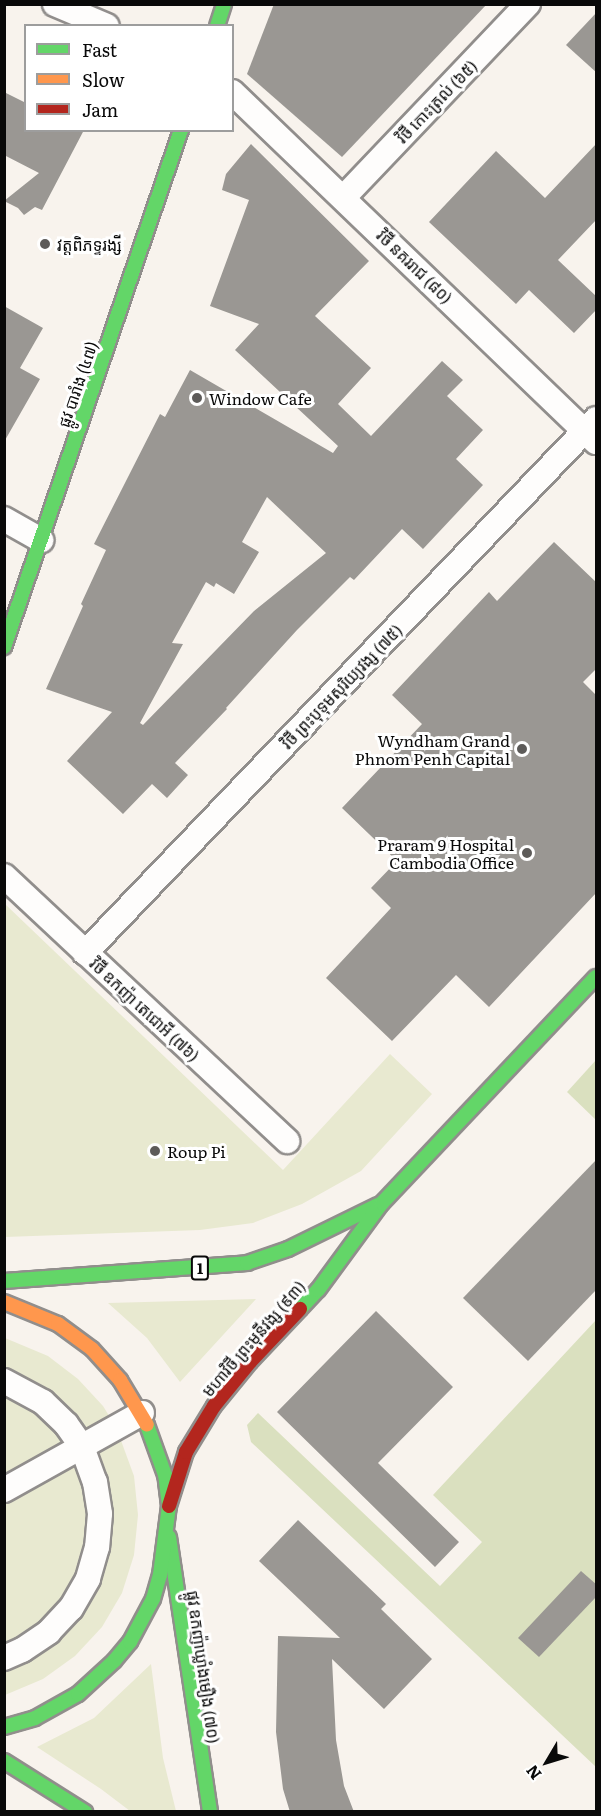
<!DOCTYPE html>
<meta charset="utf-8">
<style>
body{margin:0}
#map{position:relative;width:601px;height:1816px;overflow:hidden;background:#f8f3ed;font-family:Literata,"Noto Sans Khmer",serif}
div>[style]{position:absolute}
.green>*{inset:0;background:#e8e9d0}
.forest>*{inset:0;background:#dae0bf}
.building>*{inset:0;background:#9a9793}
.roads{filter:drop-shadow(2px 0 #918e8c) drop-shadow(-2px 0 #918e8c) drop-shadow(0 2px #918e8c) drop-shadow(0 -2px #918e8c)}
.street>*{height:24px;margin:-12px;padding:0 12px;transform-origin:12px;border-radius:12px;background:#fefdfc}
.fast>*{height:14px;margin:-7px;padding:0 7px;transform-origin:7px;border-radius:7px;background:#63d668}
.slow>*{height:14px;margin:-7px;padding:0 7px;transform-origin:7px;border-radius:7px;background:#ff974d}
.jam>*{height:14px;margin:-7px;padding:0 7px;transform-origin:7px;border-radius:7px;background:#b3261e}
.dots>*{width:16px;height:16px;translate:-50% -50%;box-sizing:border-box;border:3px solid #fff;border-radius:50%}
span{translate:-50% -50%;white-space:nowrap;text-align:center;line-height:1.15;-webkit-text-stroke:6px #fff;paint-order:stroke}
.shield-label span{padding:2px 4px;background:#fff;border:2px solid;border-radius:4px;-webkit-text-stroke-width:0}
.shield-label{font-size:15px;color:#090909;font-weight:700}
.street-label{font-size:16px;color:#090909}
.poi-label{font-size:16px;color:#090909}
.left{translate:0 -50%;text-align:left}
.right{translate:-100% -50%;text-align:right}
.frame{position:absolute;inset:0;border:6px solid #090909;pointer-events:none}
.legend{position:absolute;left:24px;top:24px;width:210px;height:108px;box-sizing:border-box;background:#fff;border:2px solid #9d9d9d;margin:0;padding:8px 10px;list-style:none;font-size:18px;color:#090909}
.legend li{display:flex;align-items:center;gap:12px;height:30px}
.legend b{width:30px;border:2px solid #9d9d9d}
.north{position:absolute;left:517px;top:1732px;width:60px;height:60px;-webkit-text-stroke:4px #fff;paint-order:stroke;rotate:232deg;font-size:16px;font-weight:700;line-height:24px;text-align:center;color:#090909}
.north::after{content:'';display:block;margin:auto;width:21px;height:27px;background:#090909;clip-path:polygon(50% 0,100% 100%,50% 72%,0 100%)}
</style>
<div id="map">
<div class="green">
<div style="clip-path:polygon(5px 904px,283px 1170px,390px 1054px,432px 1094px,361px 1171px,302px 1204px,253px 1223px,200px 1230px,5px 1237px)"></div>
<div style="clip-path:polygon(256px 1299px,180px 1382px,147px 1338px,108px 1303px)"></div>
<div style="clip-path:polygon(5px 1338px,48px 1356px,78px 1379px,103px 1406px,116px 1427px,134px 1476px,138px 1515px,134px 1555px,122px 1593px,102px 1627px,75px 1656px,43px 1679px,5px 1695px)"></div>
<div style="clip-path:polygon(151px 1664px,163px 1758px,176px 1811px,130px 1811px,101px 1789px,37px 1747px,94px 1718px)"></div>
</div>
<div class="forest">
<div style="clip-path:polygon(596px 1060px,596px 1120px,567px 1092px)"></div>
<div style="clip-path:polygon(596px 1320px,596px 1767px,251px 1442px,247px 1425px,258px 1413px,440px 1586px,482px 1542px,433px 1495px)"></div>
</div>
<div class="building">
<div style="clip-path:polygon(274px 4px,487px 4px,342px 157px,247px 74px)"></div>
<div style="clip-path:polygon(597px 12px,597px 73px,566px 45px)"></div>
<div style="clip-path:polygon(4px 92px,26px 103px,26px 130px,84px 130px,42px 210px,35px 207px,24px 215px,18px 208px,4px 201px,39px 173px,4px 155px)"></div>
<div style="clip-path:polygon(597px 143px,597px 219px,558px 260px,597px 297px,597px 309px,574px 333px,529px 290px,516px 304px,429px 222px,496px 151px,545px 198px)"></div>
<div style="clip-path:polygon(evenodd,251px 144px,369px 261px,315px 316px,371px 368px,338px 404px,371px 436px,442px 361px,463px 380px,447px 396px,483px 430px,456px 459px,483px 485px,423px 549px,402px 529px,354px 580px,350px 577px,297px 630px,226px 708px,227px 709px,175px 763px,188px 775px,167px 798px,152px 784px,123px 814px,67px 761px,112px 712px,46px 689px,83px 606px,81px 604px,106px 550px,94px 544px,160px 414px,165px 417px,190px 370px,333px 453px,338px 446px,235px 350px,259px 324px,210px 306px,249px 200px,222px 190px,226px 174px,251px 144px,267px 497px,326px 553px,254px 611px,143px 725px,140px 723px,183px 644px,172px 643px,206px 582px,214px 587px,216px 583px,234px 594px,259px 552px,242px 542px,267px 497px)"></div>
<div style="clip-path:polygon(4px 306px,43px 328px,20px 368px,40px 379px,4px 442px)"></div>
<div style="clip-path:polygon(554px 542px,597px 583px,597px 668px,583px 682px,597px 696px,597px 892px,489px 1007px,456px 975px,392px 1041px,326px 978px,391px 908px,371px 888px,397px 861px,342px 808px,422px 724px,392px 695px,489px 592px,497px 601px)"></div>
<div style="clip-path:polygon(597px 1159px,597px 1289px,528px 1361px,463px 1298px)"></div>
<div style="clip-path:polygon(376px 1311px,453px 1387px,378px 1463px,459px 1542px,435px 1567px,277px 1412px)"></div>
<div style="clip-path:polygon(298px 1520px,386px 1604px,381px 1609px,432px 1659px,384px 1709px,332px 1659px,336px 1740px,344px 1786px,354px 1812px,290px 1812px,283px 1789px,276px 1732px,278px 1636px,340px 1638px,259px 1561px)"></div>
<div style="clip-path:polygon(581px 1571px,597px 1585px,597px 1596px,539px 1657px,518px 1638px)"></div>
</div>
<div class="roads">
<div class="street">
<div style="left:55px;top:4px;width:56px;rotate:22.9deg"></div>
<div style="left:232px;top:92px;width:505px;rotate:43.88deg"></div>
<div style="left:344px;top:197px;width:267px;rotate:-46.4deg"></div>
<div style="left:4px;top:519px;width:43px;rotate:29.6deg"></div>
<div style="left:4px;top:876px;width:388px;rotate:43.1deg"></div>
<div style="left:85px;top:953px;width:739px;rotate:-46.26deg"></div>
<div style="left:4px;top:1381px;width:44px;rotate:28.3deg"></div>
<div style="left:43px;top:1402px;width:32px;rotate:44deg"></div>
<div style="left:66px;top:1424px;width:28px;rotate:55deg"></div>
<div style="left:82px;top:1447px;width:37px;rotate:70deg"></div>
<div style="left:95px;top:1482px;width:32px;rotate:81deg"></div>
<div style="left:100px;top:1514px;width:33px;rotate:95deg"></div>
<div style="left:97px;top:1547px;width:33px;rotate:106deg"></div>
<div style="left:88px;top:1579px;width:34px;rotate:120deg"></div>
<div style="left:71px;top:1608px;width:33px;rotate:133deg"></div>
<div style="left:49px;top:1632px;width:32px;rotate:146deg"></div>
<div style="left:22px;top:1650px;width:20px;rotate:156deg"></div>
<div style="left:4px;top:1490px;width:158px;rotate:-29.2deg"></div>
</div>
<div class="fast">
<div style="left:217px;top:26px;width:23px;rotate:-72deg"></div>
<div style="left:4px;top:647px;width:546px;rotate:-71.1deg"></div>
<div style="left:4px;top:1281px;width:244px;rotate:-4.2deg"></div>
<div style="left:247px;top:1263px;width:43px;rotate:-18.9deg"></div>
<div style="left:288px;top:1249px;width:100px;rotate:-26.1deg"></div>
<div style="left:300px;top:1309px;width:26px;rotate:-47deg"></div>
<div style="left:318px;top:1290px;width:108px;rotate:-53.7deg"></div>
<div style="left:382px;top:1203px;width:311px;rotate:-46.6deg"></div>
<div style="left:169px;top:1537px;width:278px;rotate:81.5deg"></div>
<div style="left:4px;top:1727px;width:32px;rotate:-16deg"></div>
<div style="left:35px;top:1718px;width:49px;rotate:-29.2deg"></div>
<div style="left:78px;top:1694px;width:49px;rotate:-42.5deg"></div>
<div style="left:114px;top:1661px;width:25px;rotate:-50deg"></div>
<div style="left:130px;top:1642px;width:49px;rotate:-61.9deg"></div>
<div style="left:153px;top:1599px;width:25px;rotate:-74deg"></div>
<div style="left:160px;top:1575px;width:70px;rotate:-82.6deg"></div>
<div style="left:169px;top:1506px;width:31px;rotate:-97deg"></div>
<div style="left:165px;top:1475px;width:53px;rotate:-109.8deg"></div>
<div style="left:4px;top:1761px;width:96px;rotate:32.2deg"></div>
</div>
<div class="slow">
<div style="left:4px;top:1302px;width:58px;rotate:22.2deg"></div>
<div style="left:58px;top:1324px;width:42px;rotate:36.3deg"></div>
<div style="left:92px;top:1349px;width:42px;rotate:47.9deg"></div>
<div style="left:120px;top:1380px;width:52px;rotate:59deg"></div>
</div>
<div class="jam">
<div style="left:169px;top:1506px;width:57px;rotate:-72.5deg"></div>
<div style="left:186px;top:1452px;width:54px;rotate:-58.7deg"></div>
<div style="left:214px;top:1406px;width:57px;rotate:-50.7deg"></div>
<div style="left:250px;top:1362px;width:73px;rotate:-46.7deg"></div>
</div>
</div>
<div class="dots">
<div style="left:45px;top:244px;background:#5d5b59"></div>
<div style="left:197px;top:398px;background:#5d5b59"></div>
<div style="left:522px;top:749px;background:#5d5b59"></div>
<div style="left:527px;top:853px;background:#5d5b59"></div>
<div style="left:155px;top:1151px;background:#5d5b59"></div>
</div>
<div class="shield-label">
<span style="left:200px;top:1268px">1</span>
</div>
<div class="street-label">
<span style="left:436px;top:101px;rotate:-46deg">វិថី កោះត្រល់ (៦៥)</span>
<span style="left:415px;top:266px;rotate:44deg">វិថី នគររាជ (៨០)</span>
<span style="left:77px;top:384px;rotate:-71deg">ផ្លូវ បារាំង (៤៧)</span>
<span style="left:341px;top:686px;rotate:-46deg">វិថី ព្រះបុទុមសុរិយ្យវង្ស (៧៥)</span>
<span style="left:145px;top:1009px;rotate:43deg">វិថី ឧកញ៉ា តេជោអី (៧៦)</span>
<span style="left:253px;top:1338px;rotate:-49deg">មហាវិថី ព្រះមុនីវង្ស (៩៣)</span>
<span style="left:204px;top:1667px;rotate:82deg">ផ្លូវ ឧកញ៉ាឃ្លាំងមឿង (៧០)</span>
</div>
<div class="poi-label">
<span class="left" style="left:57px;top:244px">វត្តពិភទ្ទរង្សី</span>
<span class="left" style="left:209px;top:398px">Window Cafe</span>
<span class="right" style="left:510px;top:749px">Wyndham Grand<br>Phnom Penh Capital</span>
<span class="right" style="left:514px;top:853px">Praram 9 Hospital<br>Cambodia Office</span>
<span class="left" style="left:167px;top:1151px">Roup Pi</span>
</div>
<div class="frame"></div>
<ul class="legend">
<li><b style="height:8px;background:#63d668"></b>Fast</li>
<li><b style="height:8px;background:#ff974d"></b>Slow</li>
<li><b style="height:8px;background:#b3261e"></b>Jam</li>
</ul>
<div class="north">N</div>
</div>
